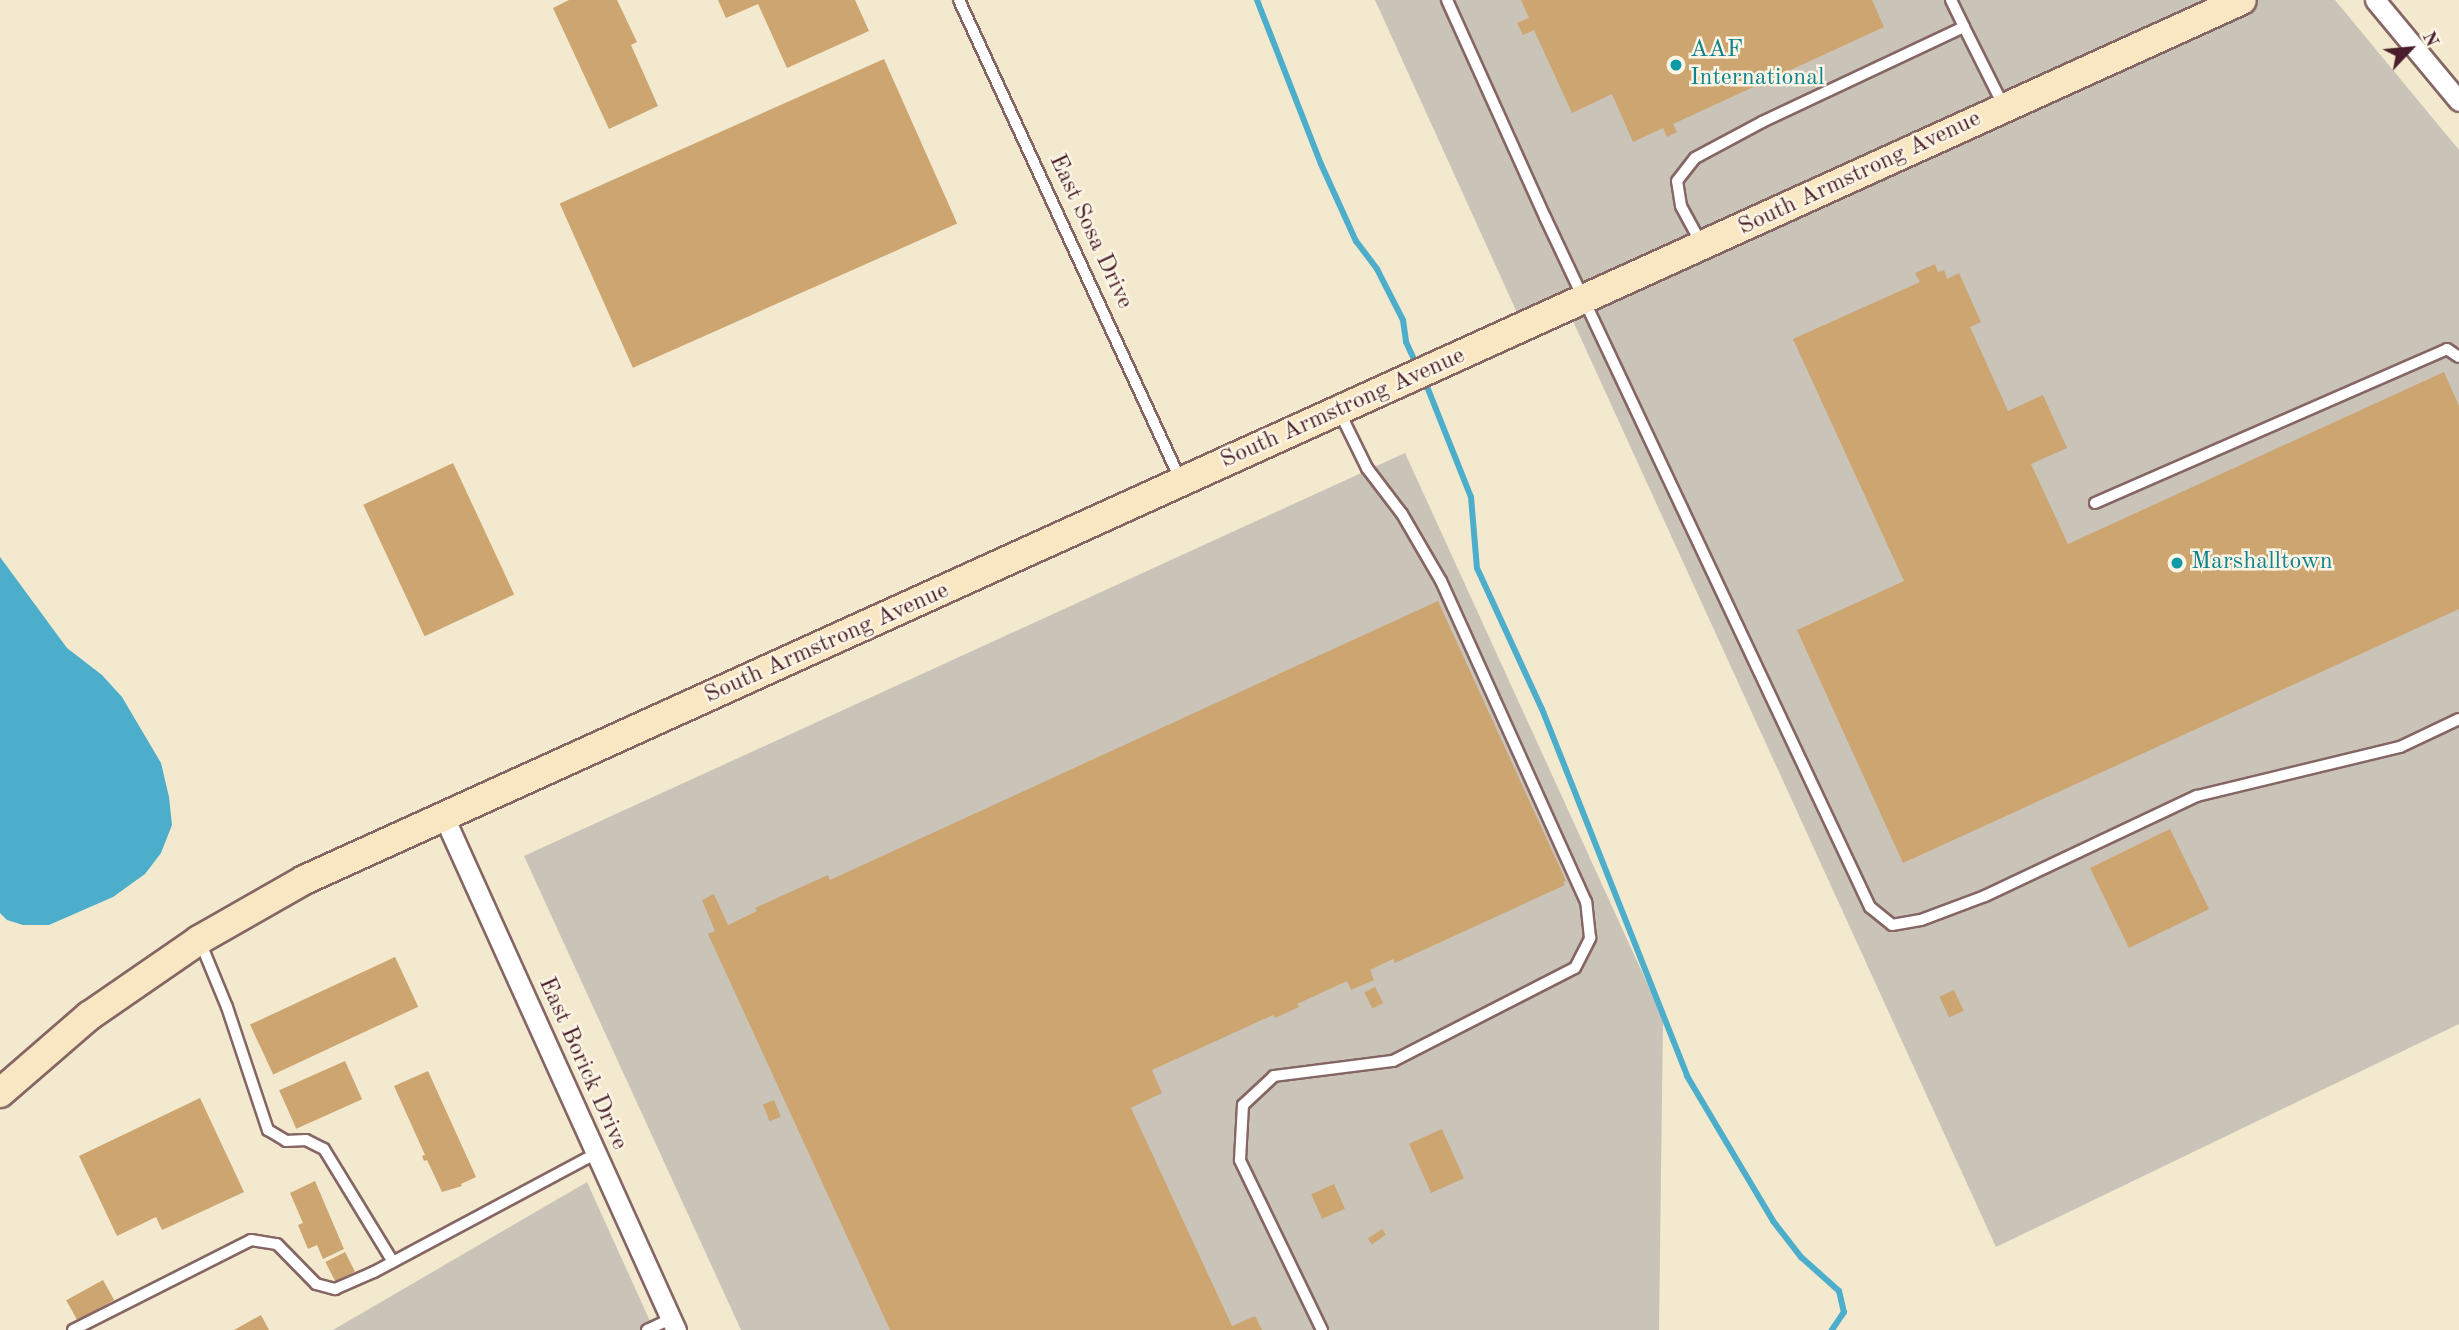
<!DOCTYPE html>
<style>
body{margin:0}
#map{position:relative;width:2459px;height:1330px;overflow:hidden;background:#f3e9ce;font-family:"Old Standard TT",serif}
div>[style]{position:absolute}
.industrial>*{inset:0;background:#cac3b8}
.water>*{inset:0;background:#4daecc}
.stream>*{height:6px;margin:-3px;padding:0 3px;transform-origin:3px;border-radius:3px;background:#4daecc}
.building>*{inset:0;background:#cda570;transform-origin:0 0}
.roads{filter:drop-shadow(2px 0 #856664) drop-shadow(-2px 0 #856664) drop-shadow(0 2px #856664) drop-shadow(0 -2px #856664)}
.lane>*{height:10px;margin:-5px;padding:0 5px;transform-origin:5px;border-radius:5px;background:#fff}
.street>*{height:19px;margin:-9.5px;padding:0 9.5px;transform-origin:9.5px;border-radius:9.5px;background:#fff}
.secondary>*{height:28px;margin:-14px;padding:0 14px;transform-origin:14px;border-radius:14px;background:#f9e7c3}
.dots>*{width:19px;height:19px;translate:-50% -50%;box-sizing:border-box;border:4px solid #fcf5e5;border-radius:50%}
span{translate:-50% -50%;white-space:nowrap;text-align:center;line-height:1.15;-webkit-text-stroke:5px #fcf5e5;paint-order:stroke}
.culture-label{font-size:24px;color:#0d838f}
.left{translate:0 -50%;text-align:left}
.street-label{font-size:24px;color:#4a1f2b}
.north{position:absolute;left:2375px;top:14px;width:70px;height:70px;-webkit-text-stroke:5px #fcf5e5;paint-order:stroke;rotate:64deg;font-size:19px;font-weight:700;line-height:28px;text-align:center;color:#4a1f2b}
.north::after{content:'';display:block;margin:auto;width:24px;height:32px;background:#4a1f2b;clip-path:polygon(50% 0,100% 100%,50% 72%,0 100%)}
</style>
<div id="map">
<div class="industrial">
<div style="clip-path:polygon(1375px 0,2335px 0,2459px 150px,2459px 1024px,1996px 1247px,1567px 308px,1524px 328px)"></div>
<div style="clip-path:polygon(1405px 453px,1663px 1018px,1659px 1330px,741px 1330px,524px 856px)"></div>
<div style="clip-path:polygon(587px 1182px,654px 1330px,333px 1330px)"></div>
</div>
<div class="water">
<div style="clip-path:polygon(0 557px,67px 648px,102px 675px,122px 697px,161px 763px,169px 797px,172px 825px,161px 853px,145px 874px,113px 897px,49px 925px,23px 925px,7px 920px,0 913px)"></div>
</div>
<div class="stream">
<div style="left:1257px;top:0;width:176px;rotate:68.7deg"></div>
<div style="left:1321px;top:164px;width:85px;rotate:65.6deg"></div>
<div style="left:1356px;top:241px;width:35px;rotate:53deg"></div>
<div style="left:1377px;top:269px;width:57px;rotate:63deg"></div>
<div style="left:1403px;top:320px;width:22px;rotate:82deg"></div>
<div style="left:1406px;top:342px;width:19px;rotate:65deg"></div>
<div style="left:1428px;top:389px;width:116px;rotate:68.3deg"></div>
<div style="left:1471px;top:497px;width:71px;rotate:85.2deg"></div>
<div style="left:1477px;top:568px;width:155px;rotate:65.3deg"></div>
<div style="left:1542px;top:709px;width:395px;rotate:68.4deg"></div>
<div style="left:1687px;top:1076px;width:169px;rotate:59.3deg"></div>
<div style="left:1773px;top:1221px;width:46px;rotate:52.1deg"></div>
<div style="left:1801px;top:1257px;width:51px;rotate:41.8deg"></div>
<div style="left:1839px;top:1291px;width:22px;rotate:77deg"></div>
<div style="left:1844px;top:1312px;width:22px;rotate:124deg"></div>
</div>
<div class="building">
<div style="clip-path:polygon(569px 0,617px 0,637px 42px,631px 45px,658px 106px,609px 129px,553px 8px)"></div>
<div style="clip-path:polygon(718px 0,855px 0,869px 31px,787px 68px,758px 4px,726px 18px)"></div>
<div style="clip-path:polygon(1521px 0,1872px 0,1884px 27px,1673px 124px,1677px 132px,1667px 137px,1663px 128px,1633px 142px,1612px 94px,1572px 113px,1534px 30px,1523px 35px,1517px 23px,1529px 18px)"></div>
<div style="left:884px;top:59px;width:180px;height:355px;rotate:66deg"></div>
<div style="clip-path:polygon(1935px 264px,1938px 272px,1944px 270px,1947px 279px,1959px 273px,1981px 322px,1970px 327px,2008px 411px,2043px 395px,2067px 448px,2031px 464px,2068px 544px,2444px 372px,2459px 406px,2459px 609px,1903px 863px,1797px 630px,1904px 581px,1793px 339px,1920px 282px,1915px 273px)"></div>
<div style="left:453px;top:463px;width:145px;height:99px;rotate:65deg"></div>
<div style="clip-path:polygon(1438px 601px,1566px 881px,1563px 882px,1565px 885px,1395px 963px,1393px 959px,1370px 970px,1374px 980px,1351px 990px,1347px 981px,1297px 1004px,1299px 1007px,1275px 1018px,1273px 1015px,1152px 1070px,1162px 1093px,1131px 1108px,1232px 1326px,1255px 1316px,1262px 1330px,890px 1330px,708px 934px,715px 931px,702px 900px,714px 894px,728px 925px,757px 911px,755px 908px,828px 875px,830px 880px)"></div>
<div style="left:2170px;top:829px;width:89px;height:89px;rotate:64deg"></div>
<div style="left:395px;top:957px;width:55px;height:160px;rotate:65deg"></div>
<div style="left:1375px;top:987px;width:18px;height:12px;rotate:63deg"></div>
<div style="left:1954px;top:990px;width:23px;height:16px;rotate:65deg"></div>
<div style="left:345px;top:1061px;width:42px;height:72px;rotate:66deg"></div>
<div style="clip-path:polygon(428px 1071px,476px 1177px,461px 1184px,462px 1186px,442px 1192px,427px 1160px,424px 1161px,422px 1156px,425px 1155px,394px 1086px)"></div>
<div style="clip-path:polygon(200px 1098px,244px 1192px,162px 1230px,156px 1217px,117px 1236px,79px 1156px)"></div>
<div style="left:774px;top:1100px;width:18px;height:12px;rotate:68deg"></div>
<div style="left:1442px;top:1129px;width:54px;height:36px;rotate:66deg"></div>
<div style="clip-path:polygon(315px 1181px,344px 1249px,323px 1259px,317px 1245px,308px 1249px,298px 1225px,303px 1223px,290px 1193px)"></div>
<div style="left:1334px;top:1184px;width:27px;height:25px;rotate:66deg"></div>
<div style="left:1382px;top:1229px;width:7px;height:17px;rotate:56deg"></div>
<div style="left:345px;top:1252px;width:22px;height:22px;rotate:63deg"></div>
<div style="left:103px;top:1280px;width:23px;height:42px;rotate:61deg"></div>
<div style="clip-path:polygon(261px 1315px,269px 1330px,234px 1330px)"></div>
</div>
<div class="roads">
<div class="lane">
<div style="left:959px;top:0;width:528px;rotate:65.23deg"></div>
<div style="left:1447px;top:0;width:238px;rotate:65.7deg"></div>
<div style="left:1545px;top:217px;width:763px;rotate:64.78deg"></div>
<div style="left:1870px;top:907px;width:28px;rotate:39deg"></div>
<div style="left:1892px;top:925px;width:29px;rotate:-10deg"></div>
<div style="left:1921px;top:920px;width:68px;rotate:-20.6deg"></div>
<div style="left:1985px;top:896px;width:234px;rotate:-25.3deg"></div>
<div style="left:2197px;top:796px;width:209px;rotate:-13.6deg"></div>
<div style="left:2400px;top:747px;width:65px;rotate:-25.4deg"></div>
<div style="left:1951px;top:0;width:30px;rotate:64deg"></div>
<div style="left:1701px;top:243px;width:42px;rotate:-118.4deg"></div>
<div style="left:1681px;top:206px;width:25px;rotate:-99deg"></div>
<div style="left:1677px;top:181px;width:29px;rotate:-52deg"></div>
<div style="left:1695px;top:158px;width:76px;rotate:-28.2deg"></div>
<div style="left:1762px;top:122px;width:223px;rotate:-25.2deg"></div>
<div style="left:1964px;top:27px;width:89px;rotate:63.4deg"></div>
<div style="left:2095px;top:503px;width:384px;rotate:-23.6deg"></div>
<div style="left:2447px;top:349px;width:14px;rotate:34deg"></div>
<div style="left:201px;top:944px;width:68px;rotate:67.6deg"></div>
<div style="left:227px;top:1007px;width:130px;rotate:71.6deg"></div>
<div style="left:268px;top:1130px;width:21px;rotate:31deg"></div>
<div style="left:286px;top:1141px;width:20px;rotate:-3deg"></div>
<div style="left:306px;top:1140px;width:20px;rotate:27deg"></div>
<div style="left:324px;top:1149px;width:132px;rotate:58.6deg"></div>
<div style="left:73px;top:1330px;width:199px;rotate:-26.8deg"></div>
<div style="left:251px;top:1240px;width:26px;rotate:9deg"></div>
<div style="left:277px;top:1244px;width:56px;rotate:45.7deg"></div>
<div style="left:316px;top:1284px;width:20px;rotate:15deg"></div>
<div style="left:335px;top:1289px;width:43px;rotate:-23.6deg"></div>
<div style="left:374px;top:1272px;width:251px;rotate:-28.1deg"></div>
<div style="left:647px;top:1330px;width:26px;rotate:-25deg"></div>
<div style="left:1322px;top:1330px;width:189px;rotate:-115.8deg"></div>
<div style="left:1240px;top:1160px;width:55px;rotate:-86.9deg"></div>
<div style="left:1243px;top:1105px;width:42px;rotate:-43.1deg"></div>
<div style="left:1274px;top:1076px;width:120px;rotate:-7.2deg"></div>
<div style="left:1393px;top:1061px;width:204px;rotate:-27.1deg"></div>
<div style="left:1575px;top:968px;width:34px;rotate:-63deg"></div>
<div style="left:1590px;top:938px;width:36px;rotate:-96deg"></div>
<div style="left:1586px;top:902px;width:352px;rotate:-114.3deg"></div>
<div style="left:1441px;top:581px;width:78px;rotate:-120.2deg"></div>
<div style="left:1402px;top:514px;width:58px;rotate:-127.3deg"></div>
<div style="left:1367px;top:468px;width:64px;rotate:-116.2deg"></div>
</div>
<div class="street">
<div style="left:2375px;top:0;width:131px;rotate:50.3deg"></div>
<div style="left:444px;top:817px;width:563px;rotate:65.67deg"></div>
</div>
<div class="secondary">
<div style="left:0;top:1093px;width:118px;rotate:-40.9deg"></div>
<div style="left:89px;top:1016px;width:134px;rotate:-34.6deg"></div>
<div style="left:199px;top:940px;width:121px;rotate:-29.7deg"></div>
<div style="left:304px;top:880px;width:2128px;rotate:-24.42deg"></div>
</div>
</div>
<div class="dots">
<div style="left:1676px;top:65px;background:#0f9aa8"></div>
<div style="left:2177px;top:563px;background:#0f9aa8"></div>
</div>
<div class="culture-label">
<span class="left" style="left:1690px;top:65px">AAF<br>International</span>
<span class="left" style="left:2191px;top:563px">Marshalltown</span>
</div>
<div class="street-label">
<span style="left:1860px;top:174px;rotate:-25deg">South Armstrong Avenue</span>
<span style="left:1090px;top:232px;rotate:65deg">East Sosa Drive</span>
<span style="left:1343px;top:409px;rotate:-24deg">South Armstrong Avenue</span>
<span style="left:827px;top:644px;rotate:-24deg">South Armstrong Avenue</span>
<span style="left:582px;top:1064px;rotate:66deg">East Borick Drive</span>
</div>
<div class="north">N</div>
</div>
